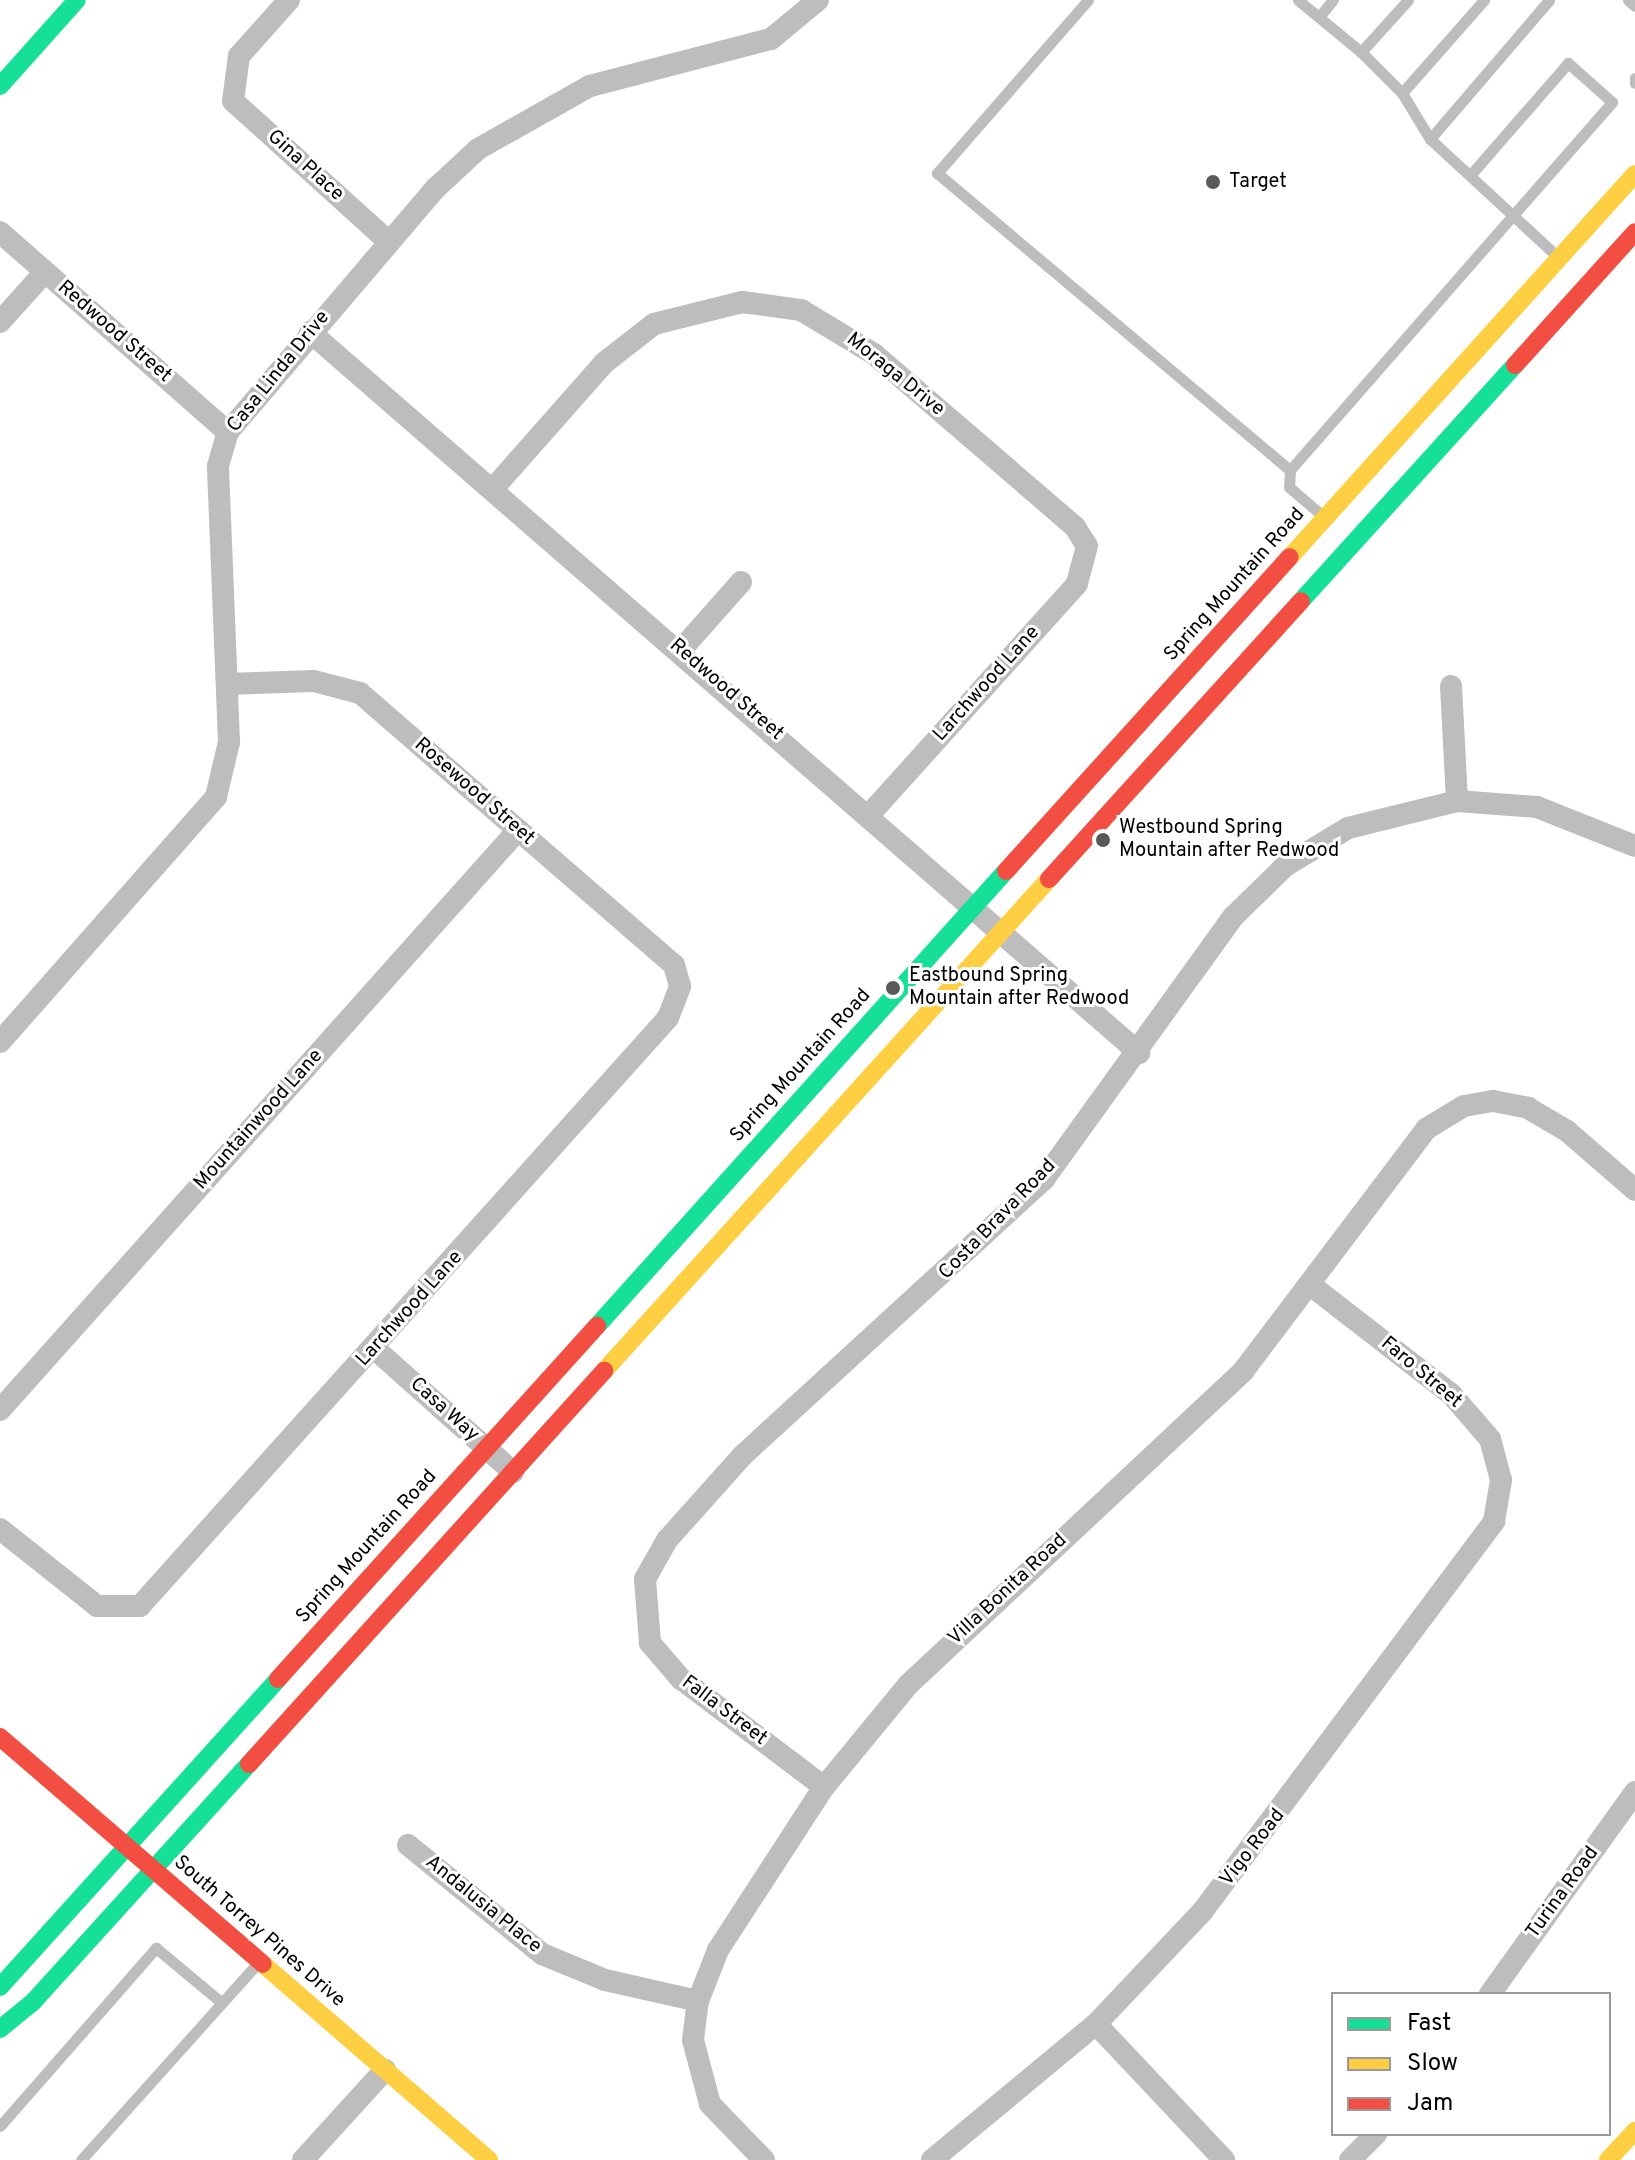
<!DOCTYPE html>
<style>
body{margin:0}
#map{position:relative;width:1635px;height:2160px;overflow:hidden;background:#fff;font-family:Overpass,sans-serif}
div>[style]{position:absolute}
.lane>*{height:11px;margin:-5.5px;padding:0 5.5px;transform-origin:5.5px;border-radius:5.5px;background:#bdbdbd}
.street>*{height:22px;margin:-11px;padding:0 11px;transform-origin:11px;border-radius:11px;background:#bdbdbd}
.fast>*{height:18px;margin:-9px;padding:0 9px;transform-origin:9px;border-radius:9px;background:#16e098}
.slow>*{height:18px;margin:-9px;padding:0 9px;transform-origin:9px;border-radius:9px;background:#ffcf43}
.jam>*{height:18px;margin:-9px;padding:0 9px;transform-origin:9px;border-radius:9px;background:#f24e42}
.dots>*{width:22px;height:22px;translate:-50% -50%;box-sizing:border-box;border:4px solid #fff;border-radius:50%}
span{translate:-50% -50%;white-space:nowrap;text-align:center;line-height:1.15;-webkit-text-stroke:6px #fff;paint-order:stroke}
.street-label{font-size:20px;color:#000}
.poi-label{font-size:20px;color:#000}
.left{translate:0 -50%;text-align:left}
.legend{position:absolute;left:1331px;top:1992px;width:280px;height:144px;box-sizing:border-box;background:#fff;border:2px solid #999;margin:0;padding:10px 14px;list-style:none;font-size:24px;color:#000}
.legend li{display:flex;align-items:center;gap:16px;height:40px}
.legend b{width:40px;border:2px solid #999}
</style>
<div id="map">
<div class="lane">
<div style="left:1088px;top:0;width:230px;rotate:131.1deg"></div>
<div style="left:937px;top:173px;width:461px;rotate:40.1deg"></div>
<div style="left:1290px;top:470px;width:489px;rotate:-48.8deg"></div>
<div style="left:1612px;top:102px;width:59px;rotate:-138.4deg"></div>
<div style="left:1568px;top:63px;width:147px;rotate:131.1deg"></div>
<div style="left:1298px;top:0;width:82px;rotate:39.5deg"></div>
<div style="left:1361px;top:52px;width:58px;rotate:45deg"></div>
<div style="left:1402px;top:93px;width:54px;rotate:58.7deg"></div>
<div style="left:1430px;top:139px;width:176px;rotate:42.7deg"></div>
<div style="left:1628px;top:0;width:9px;rotate:41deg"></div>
<div style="left:1319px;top:17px;width:22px;rotate:-51deg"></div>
<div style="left:1361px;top:52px;width:70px;rotate:-47.9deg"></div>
<div style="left:1635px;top:78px;width:5px;rotate:90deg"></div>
<div style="left:1402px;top:93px;width:124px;rotate:-48.6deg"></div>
<div style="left:1430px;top:139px;width:183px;rotate:-49.4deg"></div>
<div style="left:1290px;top:470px;width:17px;rotate:93deg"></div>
<div style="left:1289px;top:487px;width:46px;rotate:40.6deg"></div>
<div style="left:0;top:2126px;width:237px;rotate:-48.8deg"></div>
<div style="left:156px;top:1948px;width:86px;rotate:39.8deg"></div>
<div style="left:81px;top:2160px;width:263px;rotate:-48.1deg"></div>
</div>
<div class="street">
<div style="left:289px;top:0;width:75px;rotate:131.8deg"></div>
<div style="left:239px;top:56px;width:45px;rotate:97.6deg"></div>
<div style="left:233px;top:101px;width:210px;rotate:42.1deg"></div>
<div style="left:0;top:232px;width:303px;rotate:41.3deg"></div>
<div style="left:0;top:322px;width:67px;rotate:-48deg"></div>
<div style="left:310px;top:332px;width:1099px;rotate:41.01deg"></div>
<div style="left:493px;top:489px;width:168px;rotate:-48.6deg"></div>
<div style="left:604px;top:363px;width:63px;rotate:-38deg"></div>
<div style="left:654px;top:324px;width:91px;rotate:-14deg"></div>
<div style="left:742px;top:302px;width:60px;rotate:7.7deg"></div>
<div style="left:801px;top:310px;width:85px;rotate:31.1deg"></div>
<div style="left:874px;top:354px;width:265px;rotate:40.7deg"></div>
<div style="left:1075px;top:527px;width:22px;rotate:58deg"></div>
<div style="left:1087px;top:546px;width:39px;rotate:105deg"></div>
<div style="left:1077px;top:584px;width:309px;rotate:132deg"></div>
<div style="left:680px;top:651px;width:92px;rotate:-48.5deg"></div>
<div style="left:1451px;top:686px;width:115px;rotate:87deg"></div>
<div style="left:0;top:1042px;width:327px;rotate:-48.6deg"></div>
<div style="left:216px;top:797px;width:57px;rotate:-76.7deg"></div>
<div style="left:229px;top:742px;width:276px;rotate:-92.3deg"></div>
<div style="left:218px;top:466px;width:35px;rotate:-74deg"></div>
<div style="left:228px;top:432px;width:321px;rotate:-49.6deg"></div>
<div style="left:436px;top:188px;width:57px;rotate:-42.9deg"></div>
<div style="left:478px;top:149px;width:129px;rotate:-29.4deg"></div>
<div style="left:590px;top:86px;width:187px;rotate:-14.6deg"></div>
<div style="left:771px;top:39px;width:61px;rotate:-39.7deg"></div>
<div style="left:375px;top:1349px;width:185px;rotate:41.7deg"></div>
<div style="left:0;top:1410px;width:778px;rotate:-48.23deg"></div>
<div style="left:0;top:1529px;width:124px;rotate:38.4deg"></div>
<div style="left:97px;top:1606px;width:43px"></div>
<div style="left:140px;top:1606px;width:790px;rotate:-48.08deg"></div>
<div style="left:668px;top:1018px;width:34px;rotate:-69deg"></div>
<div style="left:680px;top:986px;width:22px;rotate:-106deg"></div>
<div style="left:674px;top:965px;width:415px;rotate:-139.1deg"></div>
<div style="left:360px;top:693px;width:48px;rotate:-165.4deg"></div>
<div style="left:314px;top:681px;width:87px;rotate:178deg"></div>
<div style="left:824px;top:1787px;width:179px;rotate:-142.9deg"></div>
<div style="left:681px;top:1679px;width:48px;rotate:-130.7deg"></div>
<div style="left:650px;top:1643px;width:64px;rotate:-94.5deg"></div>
<div style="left:645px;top:1579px;width:45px;rotate:-60.6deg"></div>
<div style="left:667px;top:1540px;width:113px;rotate:-48.2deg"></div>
<div style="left:742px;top:1456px;width:410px;rotate:-42.5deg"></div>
<div style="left:1044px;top:1179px;width:324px;rotate:-54.2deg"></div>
<div style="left:1234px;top:916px;width:71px;rotate:-44.4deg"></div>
<div style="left:1285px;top:866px;width:74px;rotate:-31.1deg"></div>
<div style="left:1348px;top:828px;width:112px;rotate:-13.9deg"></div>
<div style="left:1457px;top:801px;width:80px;rotate:4.3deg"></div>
<div style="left:1537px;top:807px;width:105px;rotate:21.7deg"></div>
<div style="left:408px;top:1845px;width:173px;rotate:39.1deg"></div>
<div style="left:542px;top:1954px;width:68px;rotate:22.4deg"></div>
<div style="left:605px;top:1980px;width:95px;rotate:12.7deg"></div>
<div style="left:1490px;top:1994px;width:249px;rotate:-54.3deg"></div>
<div style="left:1096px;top:2024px;width:187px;rotate:46.7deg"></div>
<div style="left:303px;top:2160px;width:122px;rotate:-47.7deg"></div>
<div style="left:764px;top:2160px;width:78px;rotate:-134deg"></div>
<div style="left:710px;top:2104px;width:66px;rotate:-104.9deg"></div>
<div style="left:693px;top:2040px;width:39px;rotate:-83deg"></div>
<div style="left:698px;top:2001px;width:55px;rotate:-68.6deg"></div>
<div style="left:718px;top:1950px;width:194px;rotate:-57deg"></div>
<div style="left:824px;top:1787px;width:134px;rotate:-50.5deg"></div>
<div style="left:909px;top:1684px;width:459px;rotate:-43.1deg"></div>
<div style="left:1244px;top:1370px;width:302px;rotate:-52.9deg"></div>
<div style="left:1426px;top:1129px;width:44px;rotate:-31.2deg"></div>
<div style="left:1464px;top:1106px;width:29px;rotate:-10deg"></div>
<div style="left:1493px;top:1101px;width:36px;rotate:11deg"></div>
<div style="left:1528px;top:1108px;width:45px;rotate:30.5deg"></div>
<div style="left:1567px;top:1131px;width:90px;rotate:40.9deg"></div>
<div style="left:932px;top:2160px;width:213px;rotate:-39.7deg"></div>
<div style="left:1096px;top:2024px;width:154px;rotate:-46.6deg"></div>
<div style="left:1202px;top:1912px;width:488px;rotate:-53.2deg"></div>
<div style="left:1494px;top:1521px;width:42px;rotate:-80.3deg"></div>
<div style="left:1501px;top:1480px;width:42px;rotate:-105deg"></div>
<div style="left:1490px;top:1439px;width:60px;rotate:-130.9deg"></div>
<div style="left:1451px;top:1394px;width:175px;rotate:-142.2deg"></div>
<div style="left:1350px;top:2160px;width:37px;rotate:-45deg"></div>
</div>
<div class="fast">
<div style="left:0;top:86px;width:115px;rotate:-48.2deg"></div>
<div style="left:1301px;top:601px;width:319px;rotate:-47.8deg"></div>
<div style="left:597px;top:1326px;width:612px;rotate:-48.05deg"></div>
<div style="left:0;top:1987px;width:415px;rotate:-47.9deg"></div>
<div style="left:0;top:2029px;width:43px;rotate:-39.3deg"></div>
<div style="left:33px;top:2002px;width:321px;rotate:-47.8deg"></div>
</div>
<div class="slow">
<div style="left:1290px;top:557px;width:515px;rotate:-47.99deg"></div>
<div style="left:604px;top:1371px;width:663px;rotate:-47.87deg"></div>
<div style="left:263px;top:1964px;width:299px;rotate:40.9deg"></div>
<div style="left:1608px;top:2160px;width:40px;rotate:-47deg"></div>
</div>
<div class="jam">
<div style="left:1515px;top:365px;width:179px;rotate:-47.9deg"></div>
<div style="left:1006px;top:871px;width:423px;rotate:-47.9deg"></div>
<div style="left:1049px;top:879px;width:375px;rotate:-47.8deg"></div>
<div style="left:278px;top:1679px;width:476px;rotate:-47.9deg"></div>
<div style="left:0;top:1737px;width:347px;rotate:40.8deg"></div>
<div style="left:249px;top:1764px;width:530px;rotate:-47.91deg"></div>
</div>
<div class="dots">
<div style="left:1213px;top:182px;background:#595959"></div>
<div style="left:1103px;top:840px;background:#595959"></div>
<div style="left:893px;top:988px;background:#595959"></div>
</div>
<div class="street-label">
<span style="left:305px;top:166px;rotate:42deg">Gina Place</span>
<span style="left:114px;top:332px;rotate:41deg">Redwood Street</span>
<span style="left:279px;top:372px;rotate:-51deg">Casa Linda Drive</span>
<span style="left:895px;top:375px;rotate:39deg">Moraga Drive</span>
<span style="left:1235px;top:585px;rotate:-48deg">Spring Mountain Road</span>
<span style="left:987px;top:684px;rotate:-48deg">Larchwood Lane</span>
<span style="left:726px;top:690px;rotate:41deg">Redwood Street</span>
<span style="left:474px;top:792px;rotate:41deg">Rosewood Street</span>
<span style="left:801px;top:1066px;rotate:-48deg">Spring Mountain Road</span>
<span style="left:259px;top:1120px;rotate:-48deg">Mountainwood Lane</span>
<span style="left:998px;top:1220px;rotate:-46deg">Costa Brava Road</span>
<span style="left:410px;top:1309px;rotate:-48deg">Larchwood Lane</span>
<span style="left:1421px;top:1373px;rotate:40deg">Faro Street</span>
<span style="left:444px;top:1410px;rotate:42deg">Casa Way</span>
<span style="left:367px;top:1547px;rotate:-48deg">Spring Mountain Road</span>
<span style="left:1008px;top:1590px;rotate:-43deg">Villa Bonita Road</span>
<span style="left:724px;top:1711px;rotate:37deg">Falla Street</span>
<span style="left:1253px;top:1848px;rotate:-52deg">Vigo Road</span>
<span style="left:1563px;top:1893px;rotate:-54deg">Turina Road</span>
<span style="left:483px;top:1905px;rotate:39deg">Andalusia Place</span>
<span style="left:259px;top:1932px;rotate:41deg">South Torrey Pines Drive</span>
</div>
<div class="poi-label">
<span class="left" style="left:1229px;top:182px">Target</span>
<span class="left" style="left:1119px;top:840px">Westbound Spring<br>Mountain after Redwood</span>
<span class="left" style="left:909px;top:988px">Eastbound Spring<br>Mountain after Redwood</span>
</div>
<ul class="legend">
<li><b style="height:10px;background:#16e098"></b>Fast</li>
<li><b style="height:10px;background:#ffcf43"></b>Slow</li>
<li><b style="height:10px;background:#f24e42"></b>Jam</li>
</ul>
</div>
